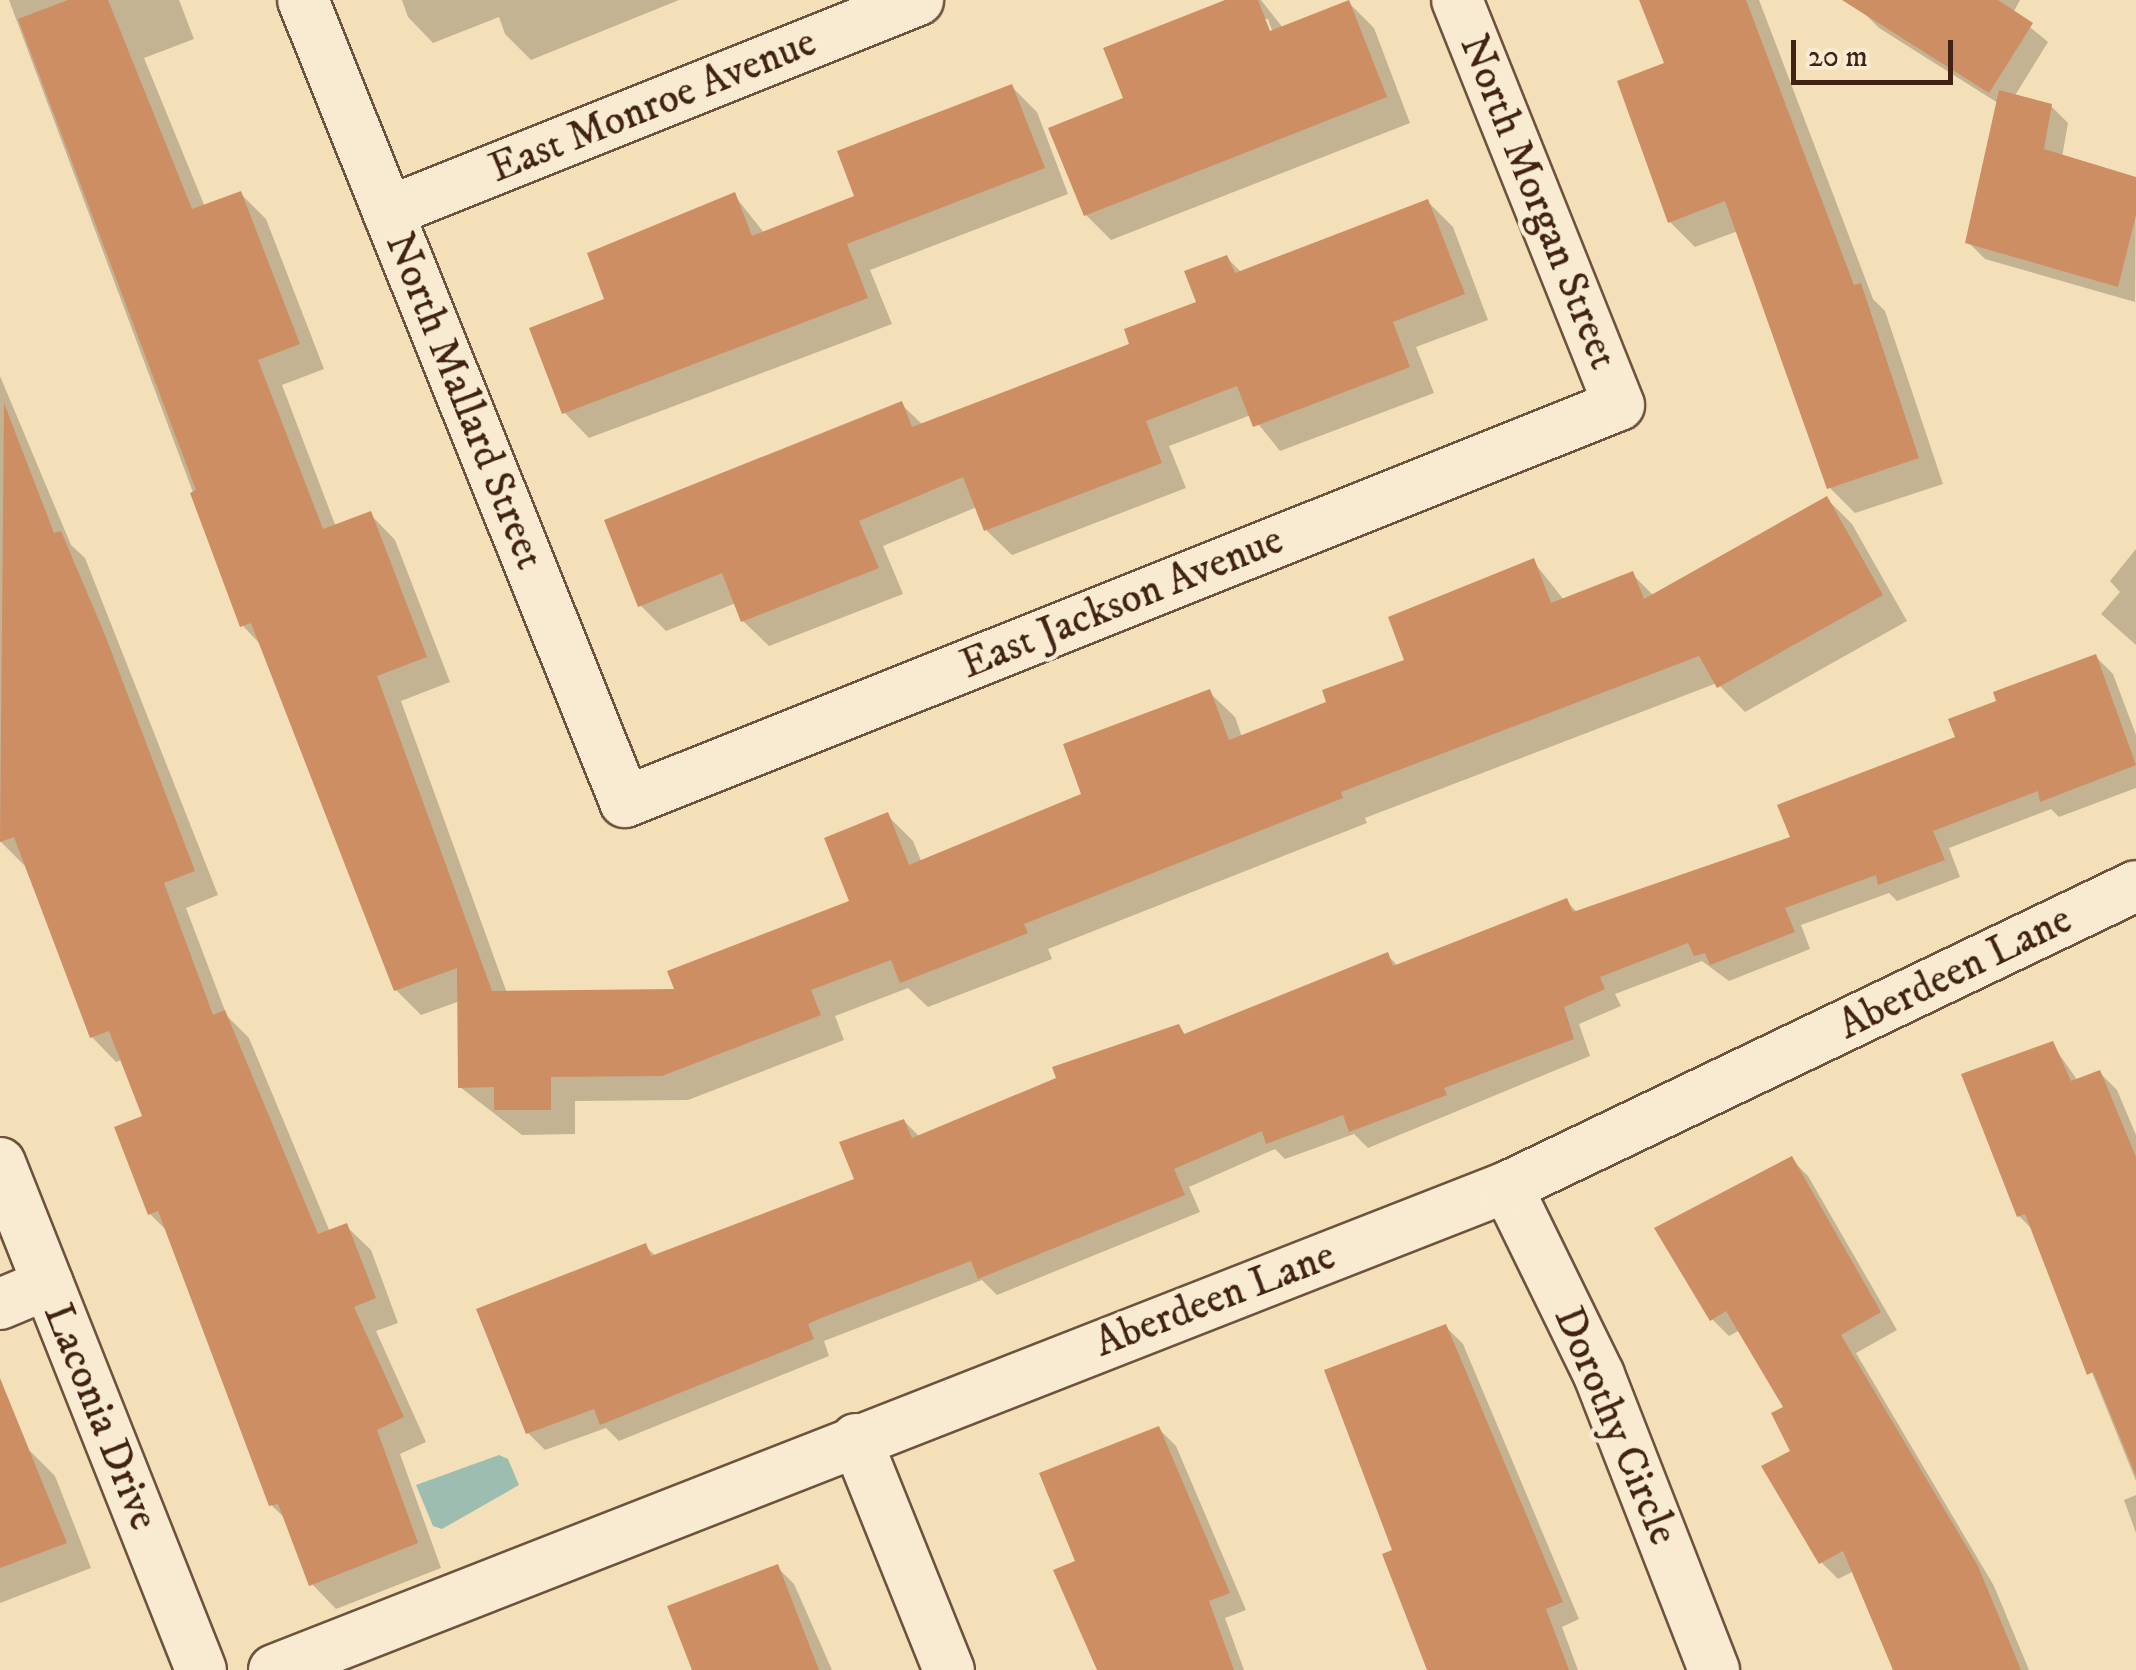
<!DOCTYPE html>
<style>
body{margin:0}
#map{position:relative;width:2136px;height:1670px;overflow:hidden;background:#f4e0b8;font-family:"IM FELL DW Pica",serif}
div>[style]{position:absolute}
.water>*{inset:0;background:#9cbdb0}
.shadow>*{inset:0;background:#0003}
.building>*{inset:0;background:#ce8e64}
.roads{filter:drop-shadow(2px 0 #6e523d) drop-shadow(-2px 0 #6e523d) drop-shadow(0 2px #6e523d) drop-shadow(0 -2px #6e523d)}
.minor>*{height:50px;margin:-25px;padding:0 25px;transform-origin:25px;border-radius:25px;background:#f8ebd1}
span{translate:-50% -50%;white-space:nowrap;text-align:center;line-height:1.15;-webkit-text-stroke:9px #f8ebd1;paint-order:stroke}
.street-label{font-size:42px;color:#412214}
.scale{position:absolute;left:1791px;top:40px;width:162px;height:45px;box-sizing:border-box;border:5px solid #412214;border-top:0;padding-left:12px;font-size:30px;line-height:35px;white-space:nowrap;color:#412214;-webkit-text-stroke:8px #f8ebd1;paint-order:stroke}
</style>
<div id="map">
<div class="water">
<div style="clip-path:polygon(499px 1455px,508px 1459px,519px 1485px,442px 1529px,433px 1526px,416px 1485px)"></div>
</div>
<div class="shadow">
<div style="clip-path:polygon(9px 0,179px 0,194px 39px,144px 58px,205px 207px,241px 194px,266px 219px,324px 369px,282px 385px,336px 527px,370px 514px,395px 540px,450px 682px,401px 701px,507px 993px,677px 991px,852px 903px,887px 815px,913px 841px,922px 863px,1084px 795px,1209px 692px,1235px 717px,1242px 737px,1330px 704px,1407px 662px,1533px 561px,1564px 600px,1632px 574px,1654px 596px,1827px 499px,1852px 524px,1907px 621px,1745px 712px,1717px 683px,1365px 818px,1367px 823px,1048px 949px,1052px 959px,928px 1007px,908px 988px,835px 1016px,844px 1040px,688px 1100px,575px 1101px,575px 1134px,522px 1135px,460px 1087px,460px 1001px,421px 1015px,396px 990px,262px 646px,243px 626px)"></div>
<div style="clip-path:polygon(402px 0,679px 0,531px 60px,505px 34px,499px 17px,433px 43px,408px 17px)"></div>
<div style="clip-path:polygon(evenodd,1233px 0,1261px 0,1283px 28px,1349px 3px,1374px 28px,1410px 123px,1111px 240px,1086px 215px,1126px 100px,1233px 0,1263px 19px,1268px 19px,1276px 41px,1272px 43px,1263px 19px)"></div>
<div style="clip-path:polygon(1641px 0,1759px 0,1873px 299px,1885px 311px,1943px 484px,1855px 513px,1829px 487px,1738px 231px,1695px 247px,1670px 222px,1668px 65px)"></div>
<div style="clip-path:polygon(1869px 0,2020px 0,2013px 13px,2048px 42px,2014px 97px,2051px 106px,2068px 123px,2062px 157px,2136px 180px,2135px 302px,1985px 259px,1968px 242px,1998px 103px,1879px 28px,1862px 11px)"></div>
<div style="clip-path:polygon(1012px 87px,1037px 112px,1068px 194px,870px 270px,892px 324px,589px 438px,564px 412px,607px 300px,734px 195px,765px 234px,857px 197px)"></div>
<div style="clip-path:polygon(1428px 202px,1453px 227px,1488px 320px,1416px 347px,1434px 393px,1280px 451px,1251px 415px,1169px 446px,1186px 488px,1012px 555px,986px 530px,977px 507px,883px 546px,903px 594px,769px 646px,743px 621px,736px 603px,666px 631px,640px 605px,901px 404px,923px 425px,1132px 345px,1199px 303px,1226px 257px,1242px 273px)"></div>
<div style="clip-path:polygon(0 376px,71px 545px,85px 558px,218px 895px,186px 908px,227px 1016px,249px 1038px,330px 1232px,346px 1226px,371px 1250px,398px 1323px,376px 1331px,426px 1442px,400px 1454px,441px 1568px,336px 1609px,312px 1584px,287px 1520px,271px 1505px,168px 1232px,150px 1214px,145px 1118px,123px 1059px,116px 1062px,92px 1037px,25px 866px,0 841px)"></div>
<div style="clip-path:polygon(2136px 549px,2136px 645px,2101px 614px,2120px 592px,2110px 581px)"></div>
<div style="clip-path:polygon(2096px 657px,2113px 674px,2136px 735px,2136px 788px,2059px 817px,2051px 809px,1949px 848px,1960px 877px,1897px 901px,1889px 893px,1801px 925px,1810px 949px,1729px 981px,1702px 961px,1615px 994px,1621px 1006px,1579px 1024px,1590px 1056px,1368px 1148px,1354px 1134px,1285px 1159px,1275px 1149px,1189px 1187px,1200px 1212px,997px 1295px,982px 1280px,824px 1341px,829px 1356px,619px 1441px,606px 1428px,545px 1450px,528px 1433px,645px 1246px,657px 1257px,857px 1180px,904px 1121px,920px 1137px,1178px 1027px,1187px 1036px,1387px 955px,1399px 967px,1566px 901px,1578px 913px,1794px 838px,1958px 738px,1999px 703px)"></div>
<div style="clip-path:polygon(2052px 1044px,2078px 1081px,2100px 1073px,2117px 1090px,2136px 1135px,2136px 1481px,2035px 1232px,2019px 1216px)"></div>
<div style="clip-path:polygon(1791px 1159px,1808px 1176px,1897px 1330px,1856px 1353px,1994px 1586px,2029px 1670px,1896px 1670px,1854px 1571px,1838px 1579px,1821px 1562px,1786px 1408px,1740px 1330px,1729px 1336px,1712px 1319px)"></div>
<div style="clip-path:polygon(1446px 1327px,1463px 1344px,1579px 1619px,1562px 1627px,1578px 1670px,1430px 1670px,1395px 1552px)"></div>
<div style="clip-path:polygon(1159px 1429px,1176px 1446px,1246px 1610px,1225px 1618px,1244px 1670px,1100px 1670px,1078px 1563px)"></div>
<div style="clip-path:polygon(30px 1451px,55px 1476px,91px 1568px,0 1603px,0 1463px)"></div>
<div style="clip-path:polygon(2136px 1495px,2136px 1533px,2124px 1500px)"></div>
<div style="clip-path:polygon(777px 1567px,794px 1584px,832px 1670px,694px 1670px)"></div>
</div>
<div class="building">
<div style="clip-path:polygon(68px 0,108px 0,192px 209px,241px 191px,300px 344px,258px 360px,323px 529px,371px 511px,427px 657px,377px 676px,492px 991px,674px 989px,667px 971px,849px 901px,824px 838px,888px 812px,909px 865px,1081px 794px,1063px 744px,1210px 689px,1229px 740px,1326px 702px,1322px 690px,1404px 660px,1388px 617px,1534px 558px,1551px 603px,1633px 571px,1644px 599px,1827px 496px,1883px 595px,1717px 688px,1699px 656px,1341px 792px,1343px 798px,1024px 924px,1028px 933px,900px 983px,891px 960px,811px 990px,821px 1015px,662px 1076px,551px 1077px,551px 1110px,494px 1110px,494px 1087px,458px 1088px,457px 968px,394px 991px,251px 623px,240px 627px,190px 493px,196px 490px,18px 19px)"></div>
<div style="clip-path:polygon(1225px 0,1258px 0,1270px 31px,1349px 0,1387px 97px,1084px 216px,1048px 128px,1123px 98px,1103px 48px)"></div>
<div style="clip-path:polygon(1639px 0,1746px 0,1854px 285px,1861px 283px,1919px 458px,1827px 489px,1725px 201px,1668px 223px,1617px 81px,1664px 63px)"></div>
<div style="clip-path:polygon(1842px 0,1998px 0,2033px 23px,1989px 93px)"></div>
<div style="clip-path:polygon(1012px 84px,1045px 168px,847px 244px,868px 298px,562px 414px,529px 328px,604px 299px,587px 253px,735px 192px,752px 236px,854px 196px,837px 151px)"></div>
<div style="clip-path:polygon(1999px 90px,2052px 104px,2044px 149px,2136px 177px,2136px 215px,2118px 287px,1965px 243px)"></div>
<div style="clip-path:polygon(1428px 199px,1465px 294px,1393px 322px,1410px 367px,1253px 427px,1237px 386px,1146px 421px,1162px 463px,984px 531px,963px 477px,859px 521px,879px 568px,741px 622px,722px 573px,638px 607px,604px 520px,902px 401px,912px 427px,1129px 344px,1124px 329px,1196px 302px,1184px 271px,1227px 255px,1235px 273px)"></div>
<div style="clip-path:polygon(4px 403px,54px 533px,61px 531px,105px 635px,195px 871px,164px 883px,213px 1015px,225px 1010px,318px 1234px,347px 1223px,376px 1298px,354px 1307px,404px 1417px,377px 1430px,418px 1543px,309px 1586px,278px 1504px,269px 1506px,158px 1211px,148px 1215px,114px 1127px,142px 1116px,109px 1031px,90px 1038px,14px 837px,0 842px)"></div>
<div style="clip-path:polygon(2096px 654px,2136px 765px,2040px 802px,2038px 791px,1933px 831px,1945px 860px,1878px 885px,1876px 875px,1785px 908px,1795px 932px,1710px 965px,1705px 953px,1694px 956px,1688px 943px,1600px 977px,1605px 989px,1564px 1007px,1574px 1039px,1444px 1088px,1447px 1095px,1349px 1132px,1343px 1115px,1266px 1144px,1262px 1131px,1174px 1169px,1185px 1195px,978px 1279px,971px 1261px,821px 1318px,808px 1324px,814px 1339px,600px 1425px,594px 1409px,526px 1434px,476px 1309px,646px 1243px,651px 1256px,854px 1179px,839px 1142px,904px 1119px,912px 1138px,1056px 1078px,1052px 1067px,1179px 1024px,1184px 1034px,1388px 952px,1393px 966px,1567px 898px,1573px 912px,1790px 837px,1777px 805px,1955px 737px,1948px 719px,1996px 701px,1993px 692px)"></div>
<div style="clip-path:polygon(2053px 1041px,2071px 1081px,2100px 1070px,2136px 1157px,2136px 1476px,2093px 1372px,2087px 1375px,2025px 1214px,2017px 1217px,1961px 1074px)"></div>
<div style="clip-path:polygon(1792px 1156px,1881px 1312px,1841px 1335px,1978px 1566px,2021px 1670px,1893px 1670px,1843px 1551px,1819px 1564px,1761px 1466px,1790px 1451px,1771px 1413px,1783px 1407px,1726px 1311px,1710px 1321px,1654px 1228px)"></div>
<div style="clip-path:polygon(1446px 1324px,1563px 1602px,1546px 1609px,1569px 1670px,1427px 1670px,1382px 1554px,1392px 1550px,1324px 1370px)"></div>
<div style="clip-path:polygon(0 1378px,67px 1543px,0 1568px)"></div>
<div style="clip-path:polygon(1159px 1426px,1230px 1593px,1209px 1601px,1234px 1670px,1097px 1670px,1053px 1570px,1075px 1561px,1039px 1473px)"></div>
<div style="clip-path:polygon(778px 1564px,819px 1670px,692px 1670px,667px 1606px)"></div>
</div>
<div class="roads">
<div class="minor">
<div style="left:303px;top:0;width:864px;rotate:68.12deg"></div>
<div style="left:625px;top:802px;width:1070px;rotate:-21.77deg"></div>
<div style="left:1619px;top:405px;width:436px;rotate:-111.8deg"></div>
<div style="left:388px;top:212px;width:571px;rotate:-21.8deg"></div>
<div style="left:0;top:1163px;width:545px;rotate:68.37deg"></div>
<div style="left:1507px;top:1187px;width:209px;rotate:63.9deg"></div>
<div style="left:1599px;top:1375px;width:317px;rotate:68.7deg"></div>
<div style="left:0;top:1304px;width:52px;rotate:-22.6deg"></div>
<div style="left:856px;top:1439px;width:249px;rotate:68.1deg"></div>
<div style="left:274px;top:1670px;width:1324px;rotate:-21.39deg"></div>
<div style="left:1507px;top:1187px;width:697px;rotate:-25.57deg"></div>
</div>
</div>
<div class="street-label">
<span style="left:653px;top:106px;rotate:-22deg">East Monroe Avenue</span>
<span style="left:1538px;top:202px;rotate:68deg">North Morgan Street</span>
<span style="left:464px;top:401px;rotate:68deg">North Mallard Street</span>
<span style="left:1122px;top:603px;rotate:-22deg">East Jackson Avenue</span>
<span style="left:1955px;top:973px;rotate:-26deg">Aberdeen Lane</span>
<span style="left:1215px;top:1300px;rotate:-21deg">Aberdeen Lane</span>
<span style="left:100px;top:1417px;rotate:68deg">Laconia Drive</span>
<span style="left:1615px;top:1426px;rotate:67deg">Dorothy Circle</span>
</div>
<div class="scale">20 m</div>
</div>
